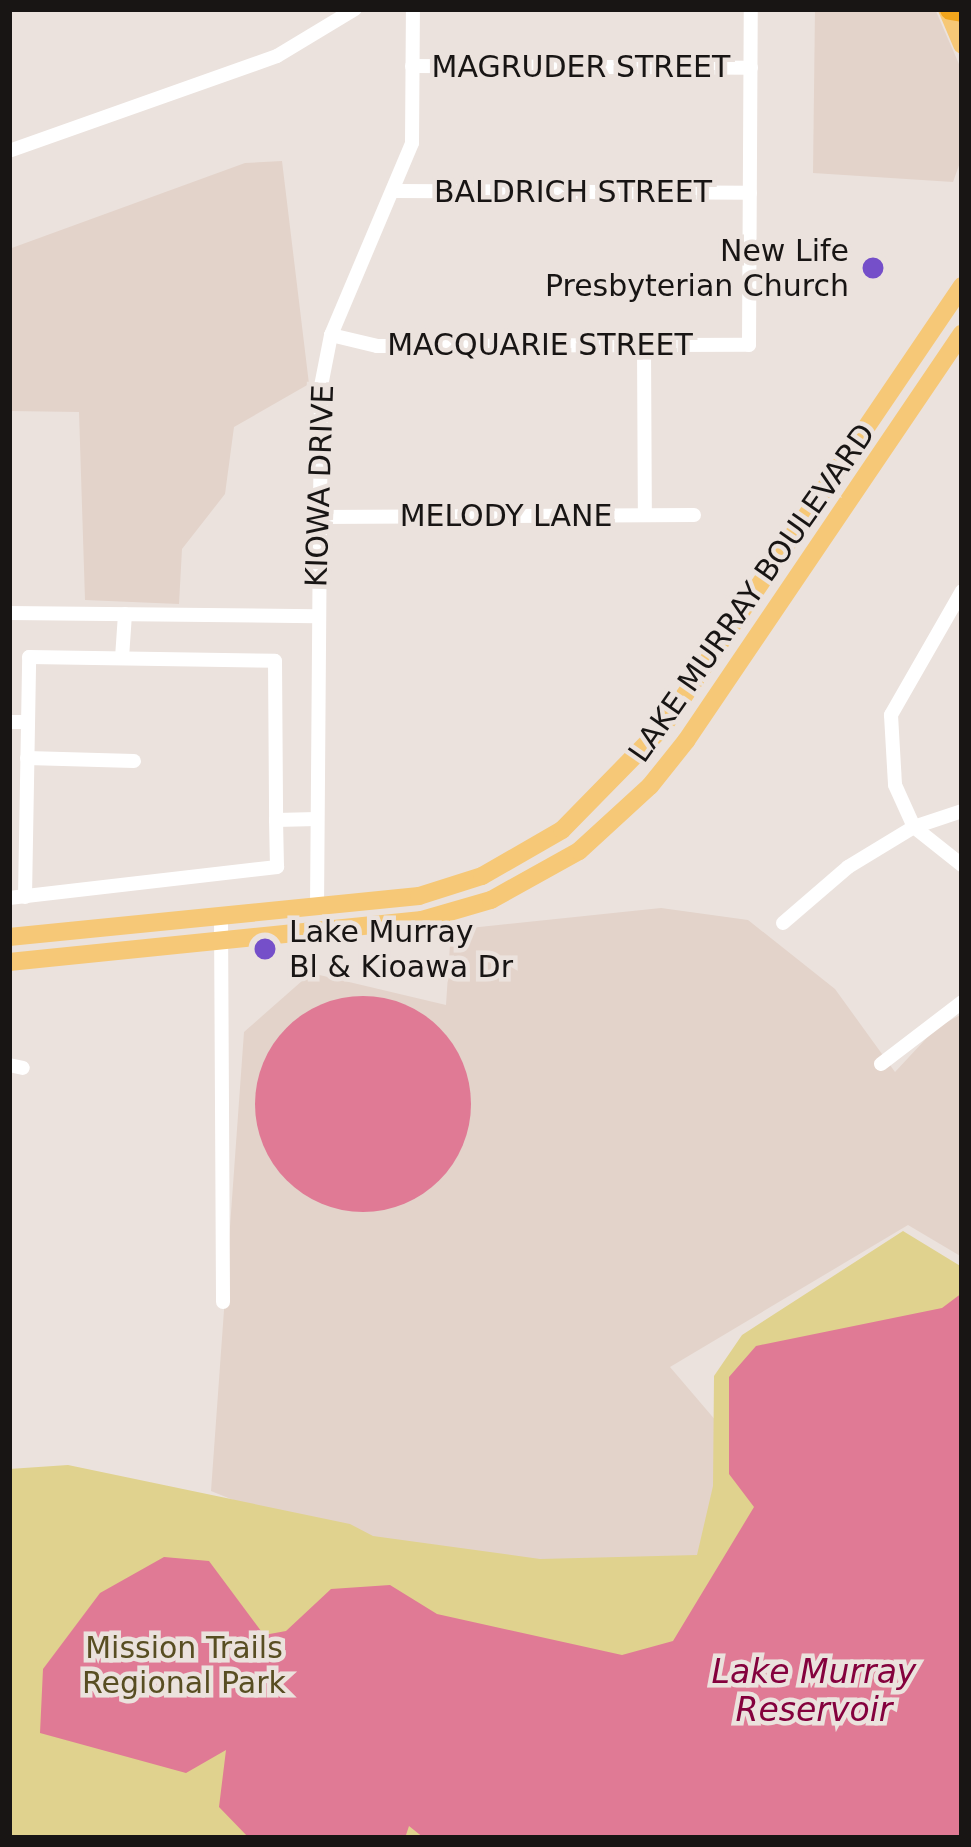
<!DOCTYPE html>
<style>
body{margin:0}
#map{position:relative;width:971px;height:1847px;overflow:hidden;background:#ebe2dd;font-family:"DejaVu Sans",sans-serif}
div>[style]{position:absolute}
.built>*{inset:0;background:#e3d3ca}
.green>*{inset:0;background:#e0d28e}
.water>*{inset:0;background:#e07a95}
.round{border-radius:50%}
.minor>*{height:14px;margin:-7px;padding:0 7px;transform-origin:7px;border-radius:7px;background:#fff}
.major>*{height:18px;margin:-9px;padding:0 9px;transform-origin:9px;border-radius:9px;background:#f6c877}
.highway>*{height:21px;margin:-10.5px;padding:0 10.5px;transform-origin:10.5px;border-radius:10.5px;background:#f0a41c}
.dots>*{width:33px;height:33px;translate:-50% -50%;box-sizing:border-box;border:6px solid #ebe2dd;border-radius:50%}
span{translate:-50% -50%;white-space:nowrap;text-align:center;line-height:1.15;-webkit-text-stroke:9px #ebe2dd;paint-order:stroke}
.street-label{font-size:30px;color:#181514}
.poi-label{font-size:30px;color:#181514}
.right{translate:-100% -50%;text-align:right}
.left{translate:0 -50%;text-align:left}
.park-label{font-size:30px;color:#584e22}
.water-label{font-size:33px;color:#84013d;font-style:italic}
.frame{position:absolute;inset:0;border:12px solid #181514;pointer-events:none}
</style>
<div id="map">
<div class="built">
<div style="clip-path:polygon(815px 9px,935px 9px,962px 71px,962px 157px,953px 182px,813px 173px)"></div>
<div style="clip-path:polygon(282px 161px,309px 384px,234px 427px,225px 494px,182px 549px,179px 604px,85px 600px,79px 412px,9px 411px,9px 249px,245px 163px)"></div>
<div style="clip-path:polygon(661px 908px,748px 920px,835px 989px,895px 1072px,936px 1028px,962px 1014px,962px 1257px,908px 1225px,670px 1367px,717px 1422px,718px 1501px,691px 1573px,367px 1553px,211px 1491px,244px 1032px,311px 973px,446px 1005px,451px 930px)"></div>
</div>
<div class="green">
<div style="clip-path:polygon(903px 1231px,962px 1267px,962px 1838px,9px 1838px,9px 1469px,68px 1465px,350px 1524px,373px 1536px,540px 1559px,697px 1555px,713px 1486px,714px 1376px,742px 1335px)"></div>
</div>
<div class="water">
<div class="round" style="left:255px;top:996px;width:216px;height:216px"></div>
<div style="clip-path:polygon(962px 1293px,962px 1838px,424px 1838px,409px 1826px,405px 1838px,249px 1838px,219px 1807px,226px 1750px,186px 1773px,40px 1733px,43px 1669px,100px 1593px,164px 1557px,209px 1561px,264px 1635px,286px 1631px,331px 1589px,390px 1585px,437px 1614px,622px 1655px,673px 1641px,754px 1507px,729px 1474px,729px 1377px,756px 1346px,942px 1308px)"></div>
</div>
<div class="minor">
<div style="left:412px;top:66px;width:339px;rotate:0.3deg"></div>
<div style="left:9px;top:151px;width:284px;rotate:-19.5deg"></div>
<div style="left:277px;top:56px;width:91px;rotate:-31.1deg"></div>
<div style="left:395px;top:191px;width:355px;rotate:0.3deg"></div>
<div style="left:331px;top:335px;width:47px;rotate:13.4deg"></div>
<div style="left:377px;top:346px;width:372px;rotate:-0.2deg"></div>
<div style="left:749px;top:345px;width:336px;rotate:-89.7deg"></div>
<div style="left:644px;top:348px;width:167px;rotate:89.7deg"></div>
<div style="left:318px;top:517px;width:376px;rotate:-0.3deg"></div>
<div style="left:962px;top:591px;width:143px;rotate:119.8deg"></div>
<div style="left:891px;top:715px;width:70px;rotate:86.7deg"></div>
<div style="left:895px;top:785px;width:46px;rotate:65.7deg"></div>
<div style="left:914px;top:827px;width:61px;rotate:38.4deg"></div>
<div style="left:9px;top:613px;width:307px;rotate:0.6deg"></div>
<div style="left:122px;top:658px;width:44px;rotate:-86.1deg"></div>
<div style="left:9px;top:722px;width:19px"></div>
<div style="left:27px;top:758px;width:107px;rotate:1.6deg"></div>
<div style="left:25px;top:897px;width:240px;rotate:-89deg"></div>
<div style="left:29px;top:657px;width:246px;rotate:0.9deg"></div>
<div style="left:275px;top:661px;width:159px;rotate:89.6deg"></div>
<div style="left:9px;top:898px;width:270px;rotate:-6.6deg"></div>
<div style="left:277px;top:867px;width:47px;rotate:-91.2deg"></div>
<div style="left:276px;top:820px;width:41px;rotate:-1.4deg"></div>
<div style="left:317px;top:908px;width:522px;rotate:-89.56deg"></div>
<div style="left:321px;top:386px;width:52px;rotate:-78.9deg"></div>
<div style="left:331px;top:335px;width:208px;rotate:-67.1deg"></div>
<div style="left:412px;top:143px;width:134px;rotate:-89.6deg"></div>
<div style="left:221px;top:915px;width:387px;rotate:89.7deg"></div>
<div style="left:783px;top:923px;width:86px;rotate:-40.7deg"></div>
<div style="left:848px;top:867px;width:77px;rotate:-31.2deg"></div>
<div style="left:914px;top:827px;width:51px;rotate:-18.4deg"></div>
<div style="left:881px;top:1064px;width:102px;rotate:-37.4deg"></div>
<div style="left:9px;top:1065px;width:14px;rotate:12deg"></div>
</div>
<div class="major">
<div style="left:947px;top:9px;width:39px;rotate:67deg"></div>
<div style="left:9px;top:937px;width:412px;rotate:-5.7deg"></div>
<div style="left:419px;top:896px;width:66px;rotate:-17.6deg"></div>
<div style="left:482px;top:876px;width:92px;rotate:-29.9deg"></div>
<div style="left:562px;top:830px;width:144px;rotate:-45.6deg"></div>
<div style="left:663px;top:727px;width:533px;rotate:-55.86deg"></div>
<div style="left:9px;top:962px;width:415px;rotate:-5.8deg"></div>
<div style="left:422px;top:920px;width:72px;rotate:-16.2deg"></div>
<div style="left:491px;top:900px;width:101px;rotate:-29.1deg"></div>
<div style="left:579px;top:851px;width:96px;rotate:-42.5deg"></div>
<div style="left:650px;top:786px;width:58px;rotate:-51.3deg"></div>
<div style="left:686px;top:741px;width:492px;rotate:-55.9deg"></div>
</div>
<div class="highway">
<div style="left:950px;top:9px;width:12px;rotate:9deg"></div>
</div>
<div class="dots">
<div style="left:873px;top:268px;background:#754fc9"></div>
<div style="left:265px;top:949px;background:#754fc9"></div>
</div>
<div class="street-label">
<span style="left:581px;top:67px">MAGRUDER STREET</span>
<span style="left:573px;top:192px">BALDRICH STREET</span>
<span style="left:540px;top:345px">MACQUARIE STREET</span>
<span style="left:320px;top:486px;rotate:-88deg">KIOWA DRIVE</span>
<span style="left:506px;top:516px">MELODY LANE</span>
<span style="left:752px;top:593px;rotate:-55deg">LAKE MURRAY BOULEVARD</span>
</div>
<div class="poi-label">
<span class="right" style="left:849px;top:268px">New Life<br>Presbyterian Church</span>
<span class="left" style="left:289px;top:949px">Lake Murray<br>Bl &amp; Kioawa Dr</span>
</div>
<div class="park-label">
<span style="left:184px;top:1665px">Mission Trails<br>Regional Park</span>
</div>
<div class="water-label">
<span style="left:814px;top:1691px">Lake Murray<br>Reservoir</span>
</div>
<div class="frame"></div>
</div>
